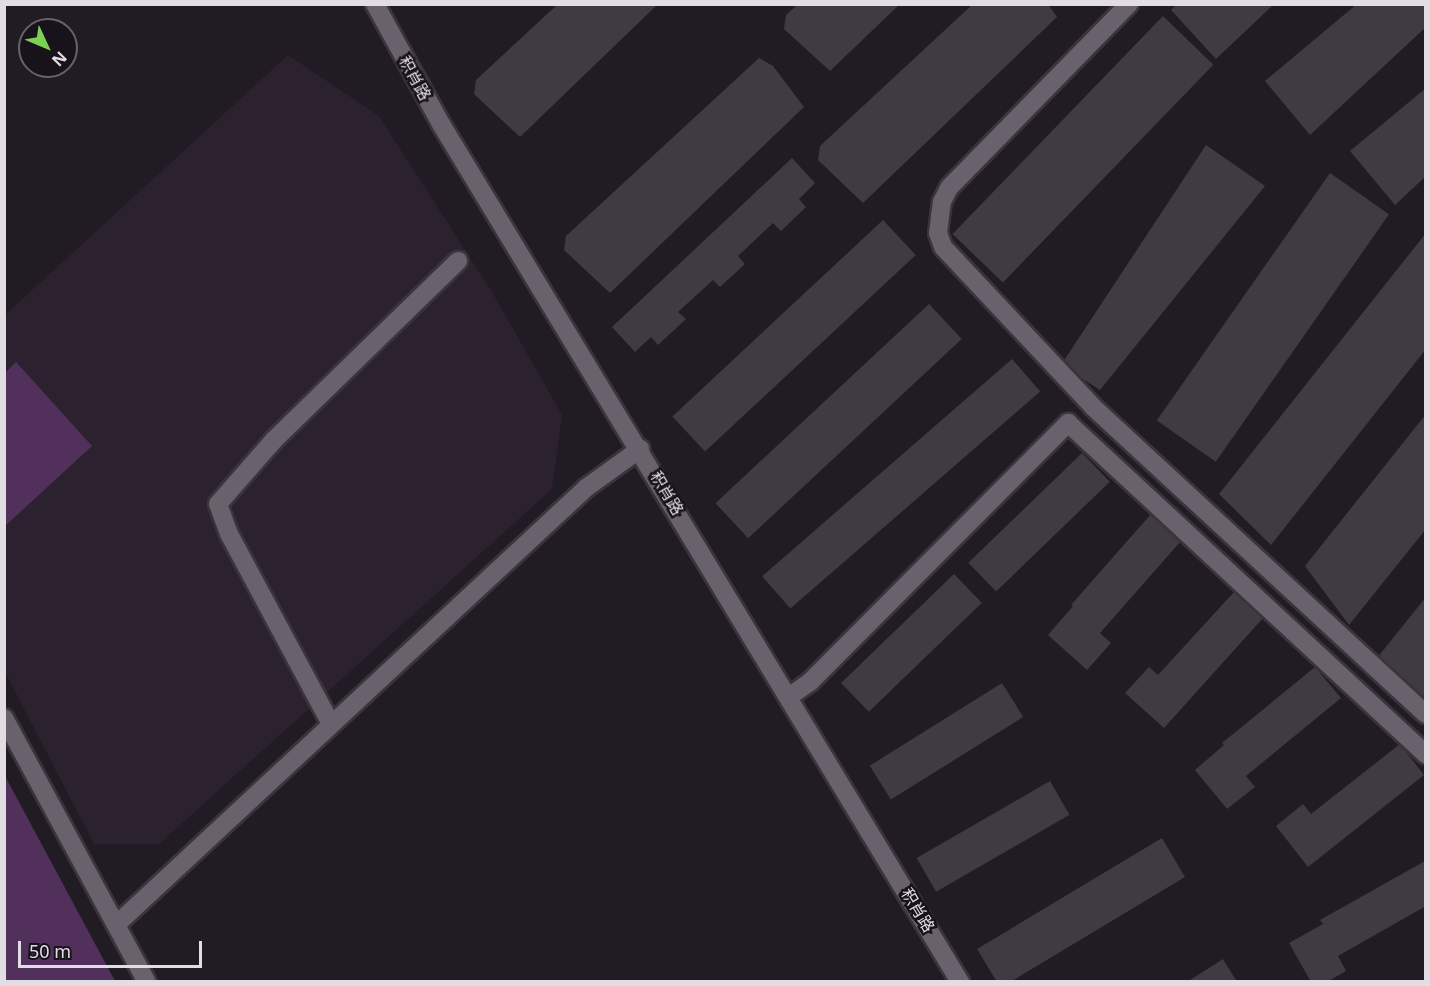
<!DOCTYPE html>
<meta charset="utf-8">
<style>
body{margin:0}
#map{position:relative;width:1430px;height:986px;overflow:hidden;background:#211b23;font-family:"Noto Sans","Noto Sans SC",sans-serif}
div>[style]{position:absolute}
.built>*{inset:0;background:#2c222f}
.green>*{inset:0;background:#51315c}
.building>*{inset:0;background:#403a43;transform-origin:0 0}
.roads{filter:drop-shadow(2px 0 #39353b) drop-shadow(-2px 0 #39353b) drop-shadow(0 2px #39353b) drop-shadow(0 -2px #39353b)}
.minor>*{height:18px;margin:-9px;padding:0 9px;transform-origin:9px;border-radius:9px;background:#69626c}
span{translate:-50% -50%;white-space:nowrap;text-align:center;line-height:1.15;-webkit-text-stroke:5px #18121a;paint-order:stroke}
.street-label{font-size:16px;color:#e1dde3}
.frame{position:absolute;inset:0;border:6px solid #e1dde3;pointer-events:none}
.north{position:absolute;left:18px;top:18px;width:60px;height:60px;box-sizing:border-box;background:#18121a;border:2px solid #68636a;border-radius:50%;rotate:134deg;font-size:16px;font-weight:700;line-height:24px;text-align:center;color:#e1dde3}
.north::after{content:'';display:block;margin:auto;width:21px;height:27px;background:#7cd155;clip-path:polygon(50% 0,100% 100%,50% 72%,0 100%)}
.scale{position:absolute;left:18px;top:941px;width:184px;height:27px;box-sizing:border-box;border:3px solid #e1dde3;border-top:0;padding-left:8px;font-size:18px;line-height:21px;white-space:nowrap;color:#e1dde3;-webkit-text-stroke:4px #18121a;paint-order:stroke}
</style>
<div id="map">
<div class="built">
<div style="clip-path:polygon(288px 55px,379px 116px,492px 292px,562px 415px,552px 489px,159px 844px,94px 844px,5px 672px,5px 315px)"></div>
</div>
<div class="green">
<div style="clip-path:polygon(16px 362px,92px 446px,5px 526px,5px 373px)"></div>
<div style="clip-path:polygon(5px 776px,115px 981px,5px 981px)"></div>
</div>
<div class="building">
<div style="clip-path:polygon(558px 4px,658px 4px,520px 137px,474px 94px,476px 80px)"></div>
<div style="clip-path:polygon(798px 4px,900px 4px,830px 71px,784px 29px,786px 15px)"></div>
<div style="clip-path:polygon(973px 4px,1048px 4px,1057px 17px,863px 203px,818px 160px,820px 146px)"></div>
<div style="clip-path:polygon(1177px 4px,1274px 4px,1216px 59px,1171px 10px)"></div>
<div style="clip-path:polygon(1357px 4px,1426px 4px,1426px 27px,1310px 135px,1265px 81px)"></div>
<div style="left:1163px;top:16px;width:70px;height:303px;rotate:44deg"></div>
<div style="clip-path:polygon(759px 58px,773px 66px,804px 107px,610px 293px,564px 250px,566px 236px)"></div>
<div style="clip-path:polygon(1426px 88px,1426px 176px,1395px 205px,1350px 151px)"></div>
<div style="clip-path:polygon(1206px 145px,1265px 186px,1100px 390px,1061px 365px)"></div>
<div style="clip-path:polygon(792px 158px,815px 183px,799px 199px,806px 207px,781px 231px,773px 223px,738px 256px,745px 264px,720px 287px,713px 280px,678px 312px,686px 319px,658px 345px,651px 337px,635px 352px,612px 327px)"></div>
<div style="left:1330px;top:173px;width:72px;height:302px;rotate:35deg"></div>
<div style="left:883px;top:220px;width:48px;height:288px;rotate:47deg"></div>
<div style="clip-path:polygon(1426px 233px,1426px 349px,1271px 545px,1219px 494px)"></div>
<div style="left:929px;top:304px;width:48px;height:292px;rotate:47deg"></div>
<div style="left:1012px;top:359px;width:43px;height:331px;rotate:49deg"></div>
<div style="clip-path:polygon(1426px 414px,1426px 529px,1349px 625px,1305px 566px)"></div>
<div style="left:1082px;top:453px;width:40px;height:158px;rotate:46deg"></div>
<div style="clip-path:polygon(1151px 514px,1181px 541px,1100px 633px,1111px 643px,1087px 670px,1048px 635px,1073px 606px,1071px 605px)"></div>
<div style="left:954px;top:574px;width:40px;height:157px;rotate:46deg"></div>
<div style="clip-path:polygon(1234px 592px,1263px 618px,1164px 728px,1125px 693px,1149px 667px,1158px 675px)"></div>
<div style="clip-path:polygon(1426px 597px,1426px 698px,1377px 658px)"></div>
<div style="clip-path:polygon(1315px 667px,1341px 698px,1246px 776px,1255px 787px,1227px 809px,1195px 770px,1224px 745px,1222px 743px)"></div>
<div style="left:1002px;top:683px;width:40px;height:156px;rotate:58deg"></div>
<div style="clip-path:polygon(1400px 744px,1424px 775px,1308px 867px,1276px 826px,1303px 804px,1311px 814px)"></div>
<div style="left:1050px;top:781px;width:39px;height:154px;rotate:60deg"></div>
<div style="clip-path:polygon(1162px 838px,1185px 877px,1010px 982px,997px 982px,977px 949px)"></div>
<div style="clip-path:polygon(1425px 861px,1426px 906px,1338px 956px,1346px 971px,1327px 982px,1311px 982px,1289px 943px,1323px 924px,1320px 920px)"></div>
<div style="clip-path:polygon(1223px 959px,1237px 982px,1187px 982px)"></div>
</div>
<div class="roads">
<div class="minor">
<div style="left:375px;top:4px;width:137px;rotate:61.2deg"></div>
<div style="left:441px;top:124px;width:1003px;rotate:58.83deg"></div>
<div style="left:1129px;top:4px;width:257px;rotate:134.4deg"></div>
<div style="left:949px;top:188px;width:16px;rotate:117deg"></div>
<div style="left:942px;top:202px;width:15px;rotate:98deg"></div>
<div style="left:940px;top:217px;width:16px;rotate:97deg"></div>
<div style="left:938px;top:233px;width:15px;rotate:70deg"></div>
<div style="left:943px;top:247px;width:219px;rotate:46.8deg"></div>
<div style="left:1093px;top:407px;width:453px;rotate:42.7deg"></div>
<div style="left:790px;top:696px;width:24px;rotate:-35deg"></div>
<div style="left:810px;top:682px;width:366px;rotate:-45.1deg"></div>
<div style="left:1068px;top:423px;width:488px;rotate:42.8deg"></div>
<div style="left:4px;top:718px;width:300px;rotate:61.6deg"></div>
<div style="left:331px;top:724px;width:216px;rotate:-118.2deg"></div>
<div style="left:229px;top:534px;width:32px;rotate:-110deg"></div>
<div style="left:218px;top:504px;width:85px;rotate:-48.8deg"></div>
<div style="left:274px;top:440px;width:257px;rotate:-44.2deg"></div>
<div style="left:117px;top:924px;width:640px;rotate:-42.91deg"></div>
<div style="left:586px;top:488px;width:67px;rotate:-35.8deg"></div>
</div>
</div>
<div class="street-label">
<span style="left:415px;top:78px;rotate:61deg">积肖路</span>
<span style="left:667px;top:493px;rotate:59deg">积肖路</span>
<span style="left:918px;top:910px;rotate:59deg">积肖路</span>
</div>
<div class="frame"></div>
<div class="north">N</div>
<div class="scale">50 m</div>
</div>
